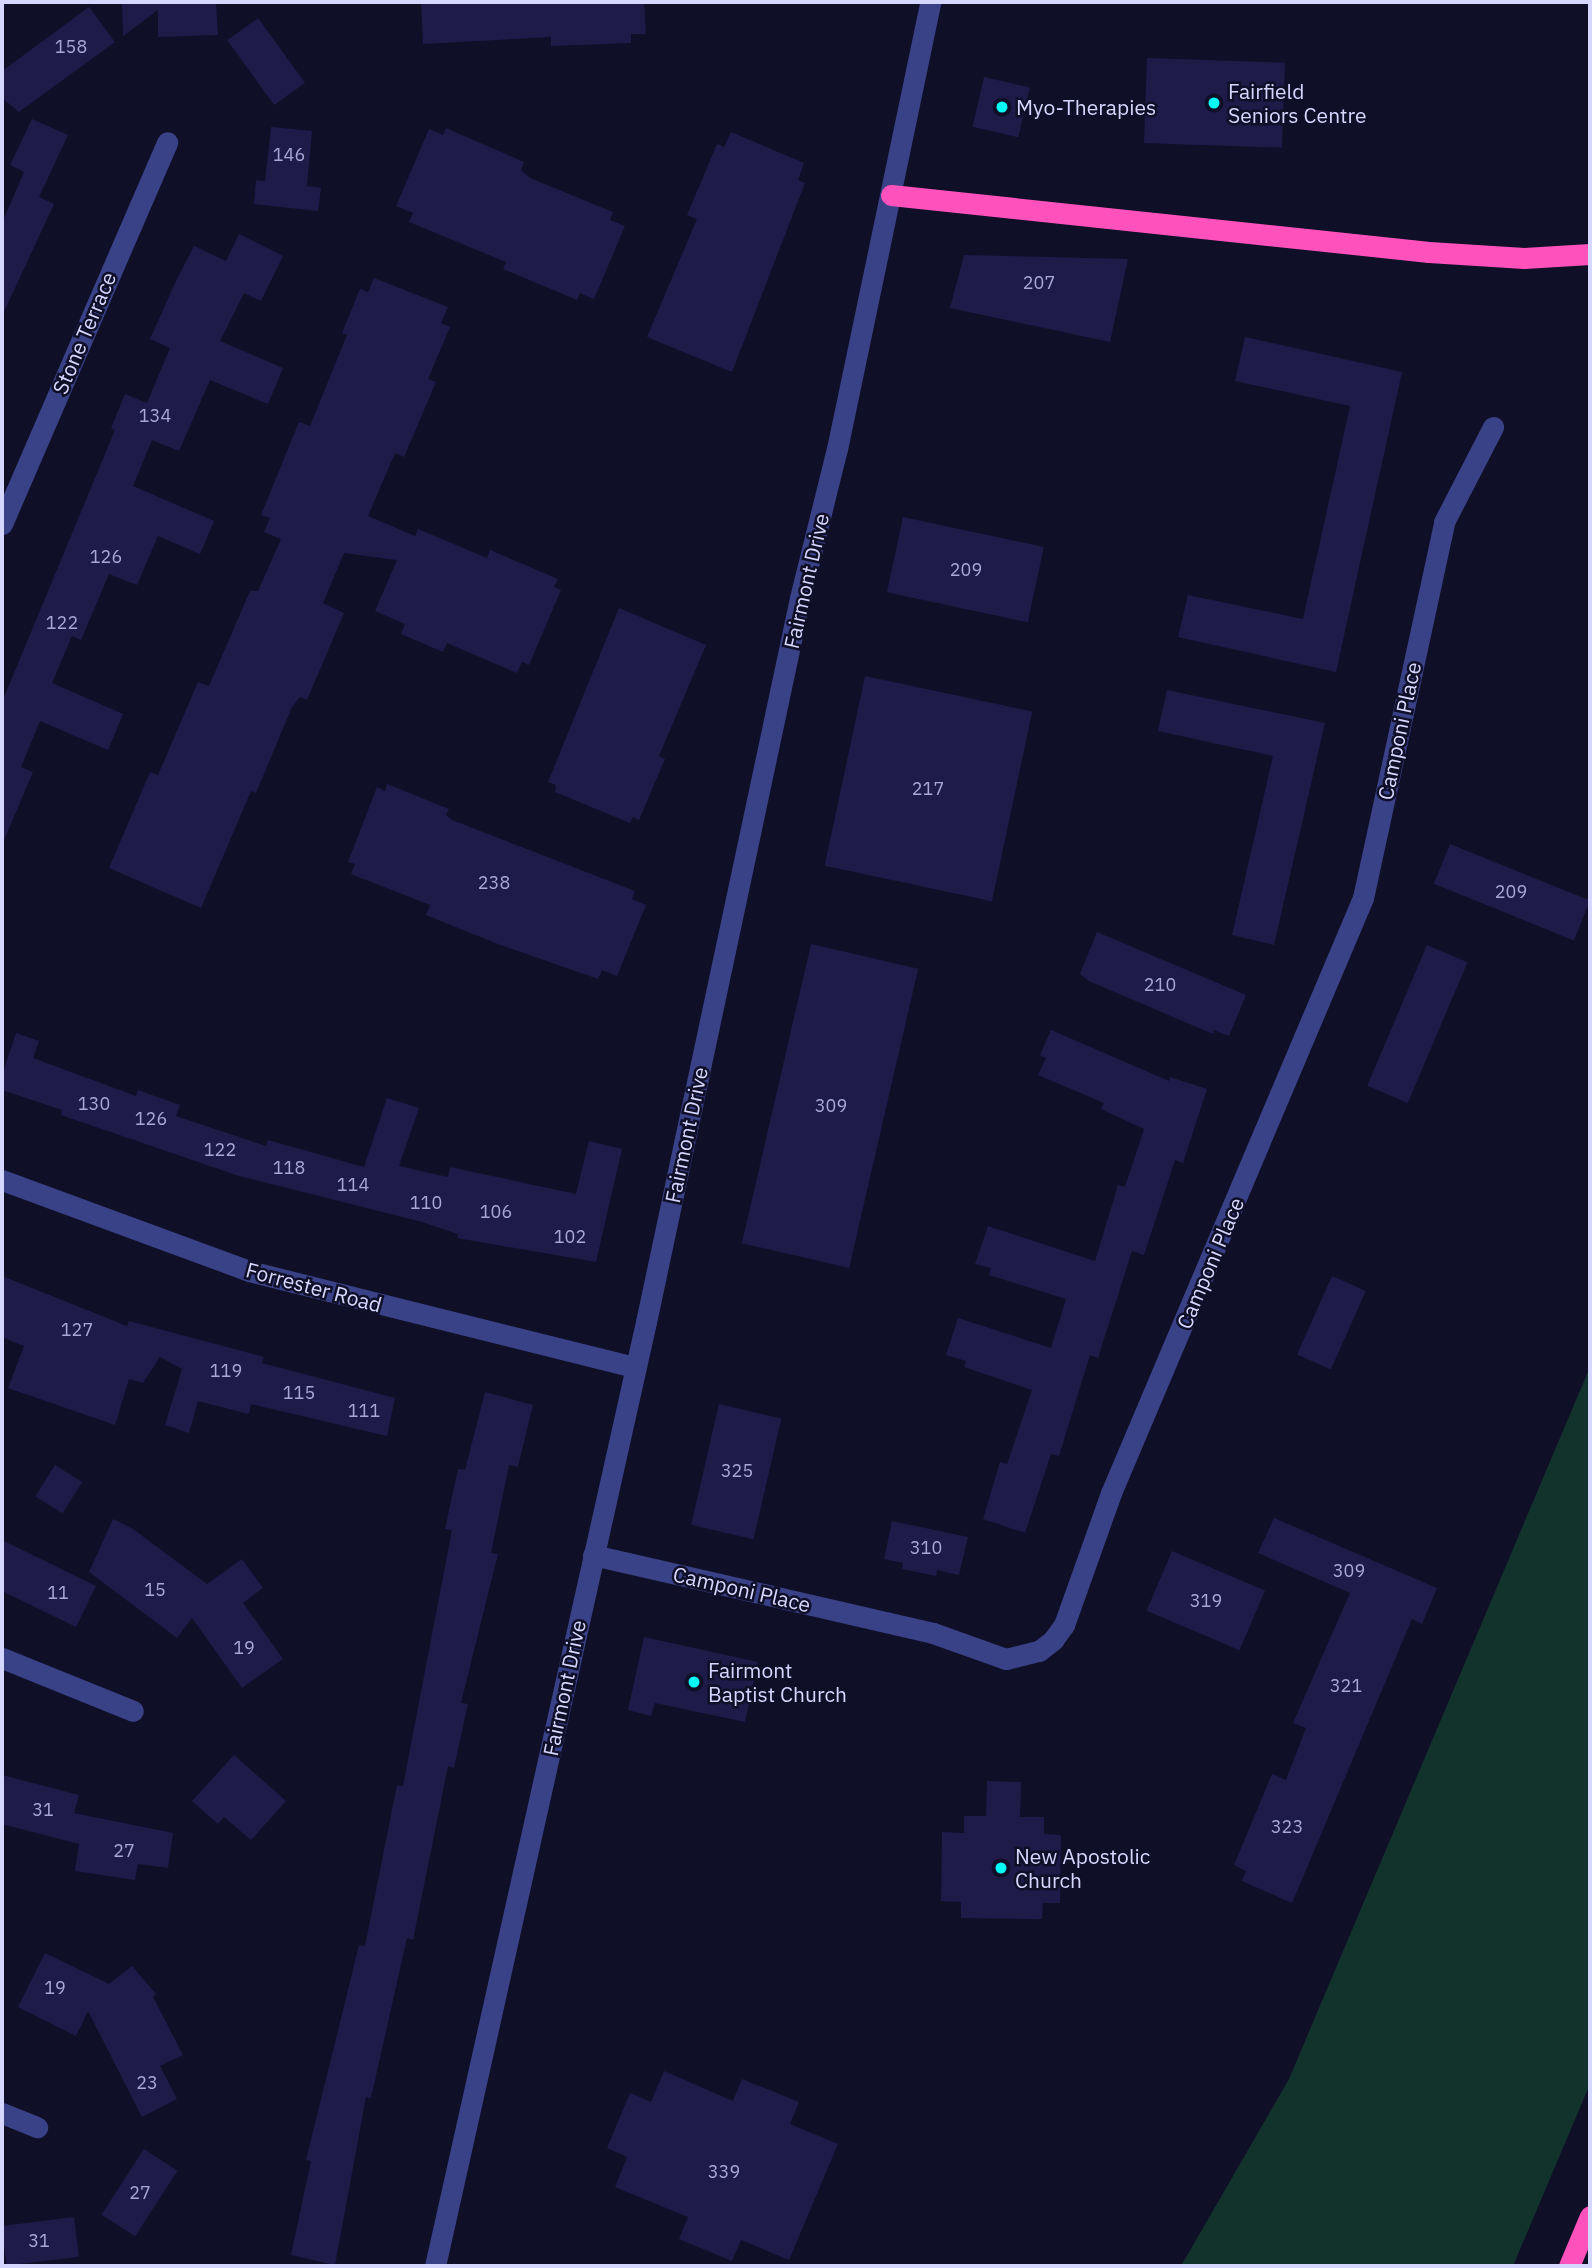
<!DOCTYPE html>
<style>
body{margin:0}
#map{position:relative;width:1592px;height:2268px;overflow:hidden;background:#100f28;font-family:"IBM Plex Sans",sans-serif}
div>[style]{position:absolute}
.green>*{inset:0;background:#12322c}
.building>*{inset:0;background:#1e1b49;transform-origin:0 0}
.minor>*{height:21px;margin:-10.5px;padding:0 10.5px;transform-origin:10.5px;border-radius:10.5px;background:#394187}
.highway>*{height:21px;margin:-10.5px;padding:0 10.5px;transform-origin:10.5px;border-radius:10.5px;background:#ff51bc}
.dots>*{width:19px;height:19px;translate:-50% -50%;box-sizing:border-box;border:4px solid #100f28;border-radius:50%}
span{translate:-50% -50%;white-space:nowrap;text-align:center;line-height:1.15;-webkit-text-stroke:5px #100f28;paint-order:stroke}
.number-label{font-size:18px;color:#a8a8d2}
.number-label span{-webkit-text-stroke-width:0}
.poi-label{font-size:21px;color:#d6d7ff}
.left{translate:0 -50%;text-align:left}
.street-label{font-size:21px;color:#d6d7ff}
.frame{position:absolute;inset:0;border:4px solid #d6d7ff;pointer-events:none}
</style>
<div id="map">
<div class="green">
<div style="clip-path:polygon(1590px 1367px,1590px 2084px,1513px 2266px,1181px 2266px,1289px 2079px)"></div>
</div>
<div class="building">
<div style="clip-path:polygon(122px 2px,216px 2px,218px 35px,158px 37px,158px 10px,123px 36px)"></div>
<div style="clip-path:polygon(421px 2px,644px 2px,646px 34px,631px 34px,631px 43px,551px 46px,551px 37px,423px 44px)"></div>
<div style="clip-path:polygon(89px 7px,115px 42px,19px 112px,2px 98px,2px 71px)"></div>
<div style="left:258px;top:18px;width:80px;height:38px;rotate:54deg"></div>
<div style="left:1147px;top:58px;width:138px;height:85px;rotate:2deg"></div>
<div style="left:984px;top:77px;width:47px;height:51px;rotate:13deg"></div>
<div style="clip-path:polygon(32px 119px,68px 135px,39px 197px,54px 204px,2px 316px,2px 223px,24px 172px,10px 165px)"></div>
<div style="clip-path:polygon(271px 127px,312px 131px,307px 186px,321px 188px,318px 211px,254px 204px,256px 180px,265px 181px)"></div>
<div style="clip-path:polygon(446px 128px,524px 162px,521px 170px,530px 178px,613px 212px,610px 220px,625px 226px,594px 299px,580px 293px,577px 300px,503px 269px,506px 262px,409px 222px,413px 213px,396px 206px,429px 129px,443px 135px)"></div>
<div style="clip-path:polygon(731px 132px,804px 163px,798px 180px,805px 183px,732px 372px,647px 337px,697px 219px,687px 215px,717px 144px,724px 147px)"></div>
<div style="clip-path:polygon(239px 234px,283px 256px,261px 301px,244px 293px,220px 341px,283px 368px,268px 404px,210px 380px,179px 451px,152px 440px,133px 486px,214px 521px,200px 554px,158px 536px,137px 585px,109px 574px,81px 640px,72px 636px,52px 683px,123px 714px,108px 750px,40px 721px,21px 767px,33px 772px,2px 845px,2px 702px,115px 430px,111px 428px,125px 394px,147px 403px,170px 348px,150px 339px,176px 281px,194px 246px,226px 261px)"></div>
<div style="clip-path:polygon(964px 255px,1128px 259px,1110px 342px,950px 308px)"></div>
<div style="clip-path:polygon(374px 278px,448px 307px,441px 323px,450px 327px,428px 379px,436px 382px,404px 457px,395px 453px,368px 516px,415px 536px,418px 529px,487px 558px,490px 550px,558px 579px,554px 587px,561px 590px,529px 665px,522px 662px,517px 673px,447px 643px,443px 652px,401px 634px,405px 624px,375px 611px,397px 560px,344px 553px,323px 603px,344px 613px,307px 700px,300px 697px,292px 707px,256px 793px,251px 791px,201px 908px,109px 868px,150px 772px,158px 775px,198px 682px,209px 686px,250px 591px,258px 591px,281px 539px,264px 532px,270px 518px,261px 515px,299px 422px,310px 426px,347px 335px,342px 333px,360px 289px,368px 292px)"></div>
<div style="clip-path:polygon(1245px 337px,1402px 372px,1336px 672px,1178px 637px,1188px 595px,1303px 619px,1350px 406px,1235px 381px)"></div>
<div style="left:903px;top:517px;width:144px;height:77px;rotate:12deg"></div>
<div style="clip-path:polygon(619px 608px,706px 645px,659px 756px,665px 759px,639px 820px,633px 817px,630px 823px,555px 792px,556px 785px,548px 782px)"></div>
<div style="left:865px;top:676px;width:171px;height:194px;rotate:12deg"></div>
<div style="clip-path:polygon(1167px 690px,1325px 723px,1274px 945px,1232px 935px,1273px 756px,1158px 731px)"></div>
<div style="clip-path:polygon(387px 784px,449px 809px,446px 815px,452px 820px,635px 891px,632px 899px,646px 905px,617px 976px,602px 970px,598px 979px,498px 944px,426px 915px,430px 905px,351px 874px,355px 864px,348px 862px,377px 787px,385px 791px)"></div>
<div style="left:1450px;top:844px;width:151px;height:43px;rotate:22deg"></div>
<div style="clip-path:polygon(1097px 932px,1246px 995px,1229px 1036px,1214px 1030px,1213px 1034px,1089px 981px,1080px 974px)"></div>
<div style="left:811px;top:944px;width:110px;height:307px;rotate:13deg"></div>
<div style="left:1427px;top:945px;width:44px;height:153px;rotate:23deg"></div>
<div style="clip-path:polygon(1051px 1030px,1169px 1081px,1170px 1077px,1207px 1089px,1183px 1163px,1175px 1160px,1144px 1255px,1132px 1251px,1098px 1358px,1090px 1355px,1059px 1456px,1051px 1454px,1025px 1533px,983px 1519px,1000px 1462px,1007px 1464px,1032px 1390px,964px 1367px,966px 1361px,946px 1355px,958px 1318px,1051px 1348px,1066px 1299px,989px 1275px,991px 1268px,975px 1264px,988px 1226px,1095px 1261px,1118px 1185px,1125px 1187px,1144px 1129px,1101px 1109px,1104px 1103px,1038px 1075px,1046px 1058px,1040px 1055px)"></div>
<div style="clip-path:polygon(16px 1033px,39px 1041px,33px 1058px,136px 1096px,138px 1090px,180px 1105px,176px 1116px,266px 1146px,268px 1140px,364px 1167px,387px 1098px,419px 1108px,399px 1166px,448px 1177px,450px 1167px,576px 1194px,589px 1141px,622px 1149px,596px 1262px,457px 1238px,458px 1234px,422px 1222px,239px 1176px,61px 1115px,62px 1110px,2px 1090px,2px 1075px)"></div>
<div style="clip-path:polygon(2px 1276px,127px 1326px,129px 1321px,264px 1357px,262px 1363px,395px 1398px,387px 1436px,251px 1404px,249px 1414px,198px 1401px,189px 1433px,165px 1425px,182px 1369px,160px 1357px,143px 1383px,129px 1379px,115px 1425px,8px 1388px,24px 1346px,2px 1337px)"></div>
<div style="left:1332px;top:1276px;width:37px;height:86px;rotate:24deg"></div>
<div style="clip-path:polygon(485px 1392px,533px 1405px,518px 1467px,509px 1465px,491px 1553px,498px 1554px,461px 1703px,468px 1704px,454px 1768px,448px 1766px,413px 1940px,407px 1938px,371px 2098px,366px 2097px,335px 2265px,291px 2255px,311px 2161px,306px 2160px,359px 1945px,365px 1946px,397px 1785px,403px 1786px,452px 1530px,445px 1529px,458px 1469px,465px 1470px)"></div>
<div style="left:719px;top:1404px;width:64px;height:124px;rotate:13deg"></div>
<div style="left:55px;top:1465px;width:32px;height:37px;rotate:32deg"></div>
<div style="clip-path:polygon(1274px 1518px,1437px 1588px,1422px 1624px,1412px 1619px,1292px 1903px,1242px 1881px,1246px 1871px,1234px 1865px,1272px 1774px,1286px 1780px,1306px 1728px,1293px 1723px,1350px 1593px,1258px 1553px)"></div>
<div style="clip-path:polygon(113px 1519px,133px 1529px,207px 1584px,242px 1559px,263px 1588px,243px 1603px,283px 1659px,242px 1688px,192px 1618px,177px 1638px,89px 1572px)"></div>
<div style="clip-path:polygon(892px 1521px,968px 1537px,959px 1575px,937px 1570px,936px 1576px,902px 1569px,903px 1563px,884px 1559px)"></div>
<div style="clip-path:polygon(2px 1540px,96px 1586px,76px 1627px,2px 1591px)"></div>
<div style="left:1172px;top:1551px;width:101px;height:65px;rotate:23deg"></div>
<div style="clip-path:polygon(644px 1637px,758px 1662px,745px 1722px,655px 1703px,651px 1716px,628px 1710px)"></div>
<div style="clip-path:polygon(234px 1755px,286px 1801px,251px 1840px,224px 1817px,218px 1824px,192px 1801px)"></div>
<div style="clip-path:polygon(2px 1775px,79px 1795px,74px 1813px,173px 1833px,168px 1868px,138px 1864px,135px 1880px,75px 1871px,79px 1844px,2px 1824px)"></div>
<div style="clip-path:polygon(987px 1781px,1021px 1782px,1020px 1817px,1044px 1817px,1044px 1834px,1061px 1835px,1060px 1903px,1043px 1903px,1042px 1919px,961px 1918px,961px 1902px,941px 1901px,942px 1832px,964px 1833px,964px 1816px,986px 1816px)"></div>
<div style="clip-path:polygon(45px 1953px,109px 1984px,132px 1966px,156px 1994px,153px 1997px,183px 2055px,160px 2066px,177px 2099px,142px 2117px,88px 2011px,76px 2036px,18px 2007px)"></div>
<div style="clip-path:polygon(664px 2071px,733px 2101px,742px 2079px,799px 2102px,790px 2124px,838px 2144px,789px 2260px,741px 2240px,732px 2261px,679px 2239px,688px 2217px,615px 2187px,627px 2157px,607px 2148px,630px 2093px,651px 2102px)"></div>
<div style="left:144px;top:2149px;width:40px;height:78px;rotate:33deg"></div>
<div style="left:74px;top:2217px;width:40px;height:73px;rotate:83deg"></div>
</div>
<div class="minor">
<div style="left:2px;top:524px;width:416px;rotate:-66.6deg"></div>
<div style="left:2px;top:1180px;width:263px;rotate:20.2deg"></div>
<div style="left:249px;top:1271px;width:398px;rotate:14deg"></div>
<div style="left:593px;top:1555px;width:349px;rotate:12.9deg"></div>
<div style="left:933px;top:1633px;width:77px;rotate:19.6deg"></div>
<div style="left:1006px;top:1659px;width:34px;rotate:-14deg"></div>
<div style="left:1039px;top:1651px;width:18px;rotate:-38deg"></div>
<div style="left:1053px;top:1640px;width:19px;rotate:-54deg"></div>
<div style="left:1064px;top:1625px;width:140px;rotate:-70.4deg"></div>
<div style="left:1111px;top:1493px;width:646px;rotate:-67.05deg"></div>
<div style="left:1363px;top:898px;width:385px;rotate:-77.8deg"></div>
<div style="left:1444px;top:522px;width:107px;rotate:-62.7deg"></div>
<div style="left:2px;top:1658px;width:141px;rotate:22deg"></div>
<div style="left:2px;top:2113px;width:38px;rotate:22deg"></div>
<div style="left:435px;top:2266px;width:967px;rotate:-77.4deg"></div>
<div style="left:646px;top:1322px;width:740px;rotate:-77.99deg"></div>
<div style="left:800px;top:598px;width:154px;rotate:-76.1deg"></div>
<div style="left:837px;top:449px;width:457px;rotate:-78.2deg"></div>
</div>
<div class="highway">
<div style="left:891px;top:195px;width:541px;rotate:6.05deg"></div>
<div style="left:1429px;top:252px;width:95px;rotate:3.6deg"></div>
<div style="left:1524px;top:258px;width:66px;rotate:-3.5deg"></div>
<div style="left:1569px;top:2266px;width:54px;rotate:-67.2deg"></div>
</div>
<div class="dots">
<div style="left:1214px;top:103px;background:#02fff6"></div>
<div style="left:1002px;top:107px;background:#02fff6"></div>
<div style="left:694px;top:1682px;background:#02fff6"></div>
<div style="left:1001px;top:1868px;background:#02fff6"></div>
</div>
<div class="number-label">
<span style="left:71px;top:47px">158</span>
<span style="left:289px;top:155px">146</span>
<span style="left:1039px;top:283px">207</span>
<span style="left:155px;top:416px">134</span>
<span style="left:106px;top:557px">126</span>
<span style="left:966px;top:570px">209</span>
<span style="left:62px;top:623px">122</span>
<span style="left:928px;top:789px">217</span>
<span style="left:494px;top:883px">238</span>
<span style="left:1511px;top:892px">209</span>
<span style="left:1160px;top:985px">210</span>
<span style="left:94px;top:1104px">130</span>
<span style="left:831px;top:1106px">309</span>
<span style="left:151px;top:1119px">126</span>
<span style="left:220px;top:1150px">122</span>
<span style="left:289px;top:1168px">118</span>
<span style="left:353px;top:1185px">114</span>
<span style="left:426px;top:1203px">110</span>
<span style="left:496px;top:1212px">106</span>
<span style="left:570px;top:1237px">102</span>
<span style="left:77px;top:1330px">127</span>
<span style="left:226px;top:1371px">119</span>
<span style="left:299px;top:1393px">115</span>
<span style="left:364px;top:1411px">111</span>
<span style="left:737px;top:1471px">325</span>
<span style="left:926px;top:1548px">310</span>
<span style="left:1349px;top:1571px">309</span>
<span style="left:155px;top:1590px">15</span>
<span style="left:58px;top:1593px">11</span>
<span style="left:1206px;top:1601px">319</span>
<span style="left:244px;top:1648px">19</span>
<span style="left:1346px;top:1686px">321</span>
<span style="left:43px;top:1810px">31</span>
<span style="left:1287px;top:1827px">323</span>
<span style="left:124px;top:1851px">27</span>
<span style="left:55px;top:1988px">19</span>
<span style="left:147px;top:2083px">23</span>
<span style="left:724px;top:2172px">339</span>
<span style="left:140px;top:2193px">27</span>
<span style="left:39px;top:2241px">31</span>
</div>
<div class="poi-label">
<span class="left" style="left:1228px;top:103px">Fairfield<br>Seniors Centre</span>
<span class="left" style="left:1016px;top:107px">Myo-Therapies</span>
<span class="left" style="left:708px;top:1682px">Fairmont<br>Baptist Church</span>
<span class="left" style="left:1015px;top:1868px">New Apostolic<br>Church</span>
</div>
<div class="street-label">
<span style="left:84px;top:333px;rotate:-67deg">Stone Terrace</span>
<span style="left:806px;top:581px;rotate:-77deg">Fairmont Drive</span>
<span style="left:1399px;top:731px;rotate:-78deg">Camponi Place</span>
<span style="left:686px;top:1135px;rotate:-78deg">Fairmont Drive</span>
<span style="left:1210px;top:1263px;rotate:-67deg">Camponi Place</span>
<span style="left:314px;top:1287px;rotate:15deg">Forrester Road</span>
<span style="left:742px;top:1589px;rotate:13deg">Camponi Place</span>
<span style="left:564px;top:1688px;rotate:-78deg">Fairmont Drive</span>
</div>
<div class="frame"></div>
</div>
